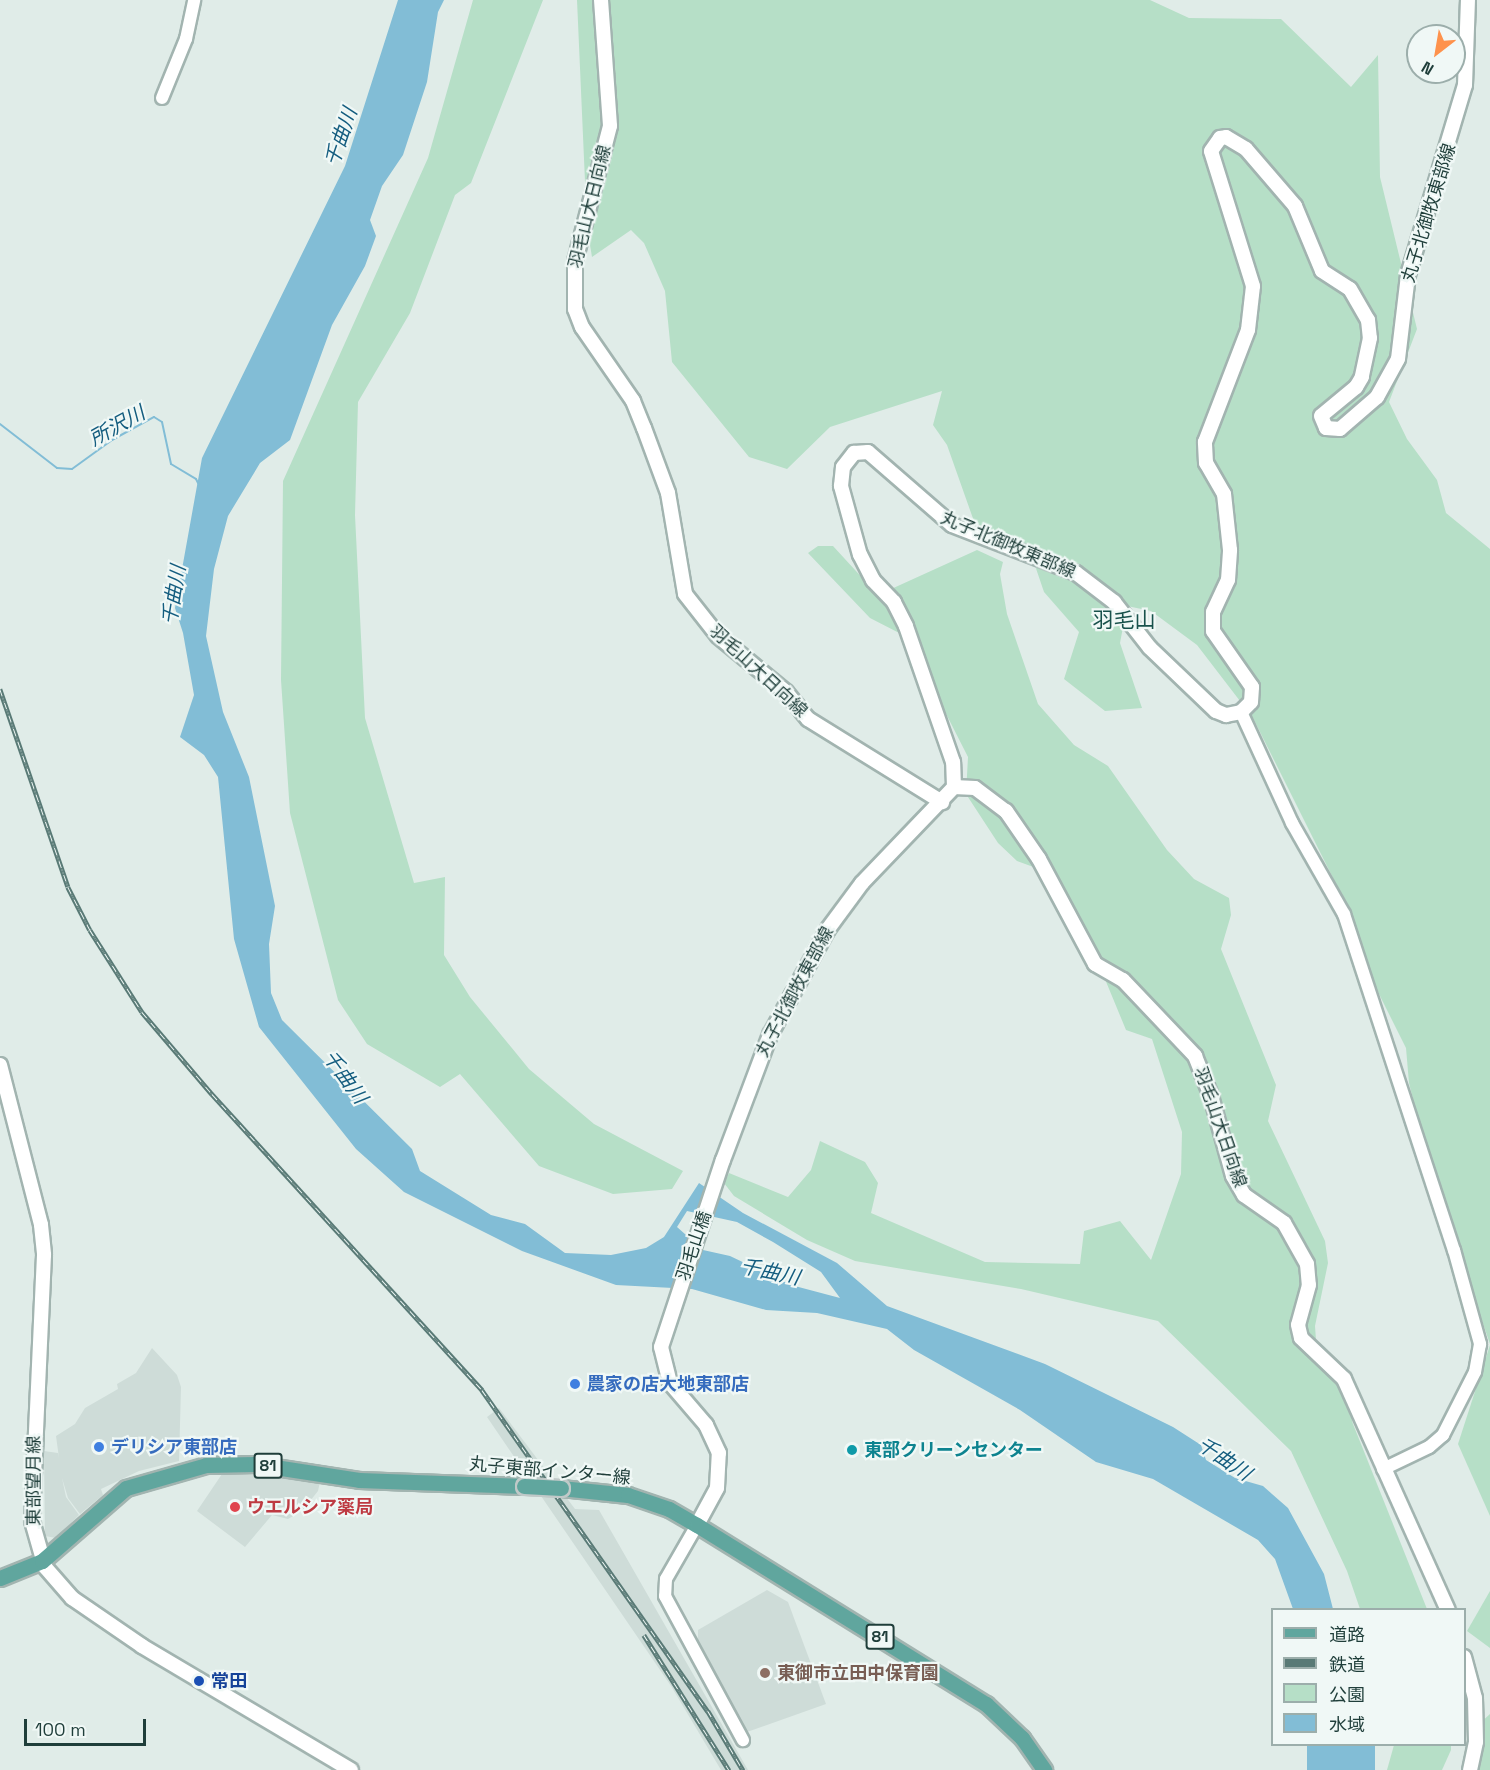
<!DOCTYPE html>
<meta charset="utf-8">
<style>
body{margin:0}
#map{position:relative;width:1490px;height:1770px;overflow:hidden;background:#e0ece8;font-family:"Space Grotesk","Noto Sans JP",sans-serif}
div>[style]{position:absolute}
.built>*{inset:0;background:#cedcd8}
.green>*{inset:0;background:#b6dfc7}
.water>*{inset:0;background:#82bdd6;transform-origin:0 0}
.stream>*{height:2px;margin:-1px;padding:0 1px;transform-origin:1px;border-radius:1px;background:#82bdd6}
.roads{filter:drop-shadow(2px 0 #a2b4b0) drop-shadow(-2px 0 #a2b4b0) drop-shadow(0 2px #a2b4b0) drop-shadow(0 -2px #a2b4b0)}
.tertiary>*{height:12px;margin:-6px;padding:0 6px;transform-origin:6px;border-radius:6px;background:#fff}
.secondary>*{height:14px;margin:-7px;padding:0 7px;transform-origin:7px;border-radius:7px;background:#fff}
.primary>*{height:15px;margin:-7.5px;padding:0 7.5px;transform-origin:7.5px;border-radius:7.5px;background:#60a69e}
.rail>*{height:4.5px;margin-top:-2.25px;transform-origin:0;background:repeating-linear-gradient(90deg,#f0f8f6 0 7px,#597a76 0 14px);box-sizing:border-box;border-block:2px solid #597a76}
.bridges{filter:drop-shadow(2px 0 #c0c9c8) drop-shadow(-2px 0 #c0c9c8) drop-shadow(0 2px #c0c9c8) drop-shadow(0 -2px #c0c9c8)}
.primary-bridge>*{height:15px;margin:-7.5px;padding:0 7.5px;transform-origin:7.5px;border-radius:7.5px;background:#60a69e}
.dots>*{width:16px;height:16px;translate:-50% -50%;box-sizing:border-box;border:3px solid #f0f8f6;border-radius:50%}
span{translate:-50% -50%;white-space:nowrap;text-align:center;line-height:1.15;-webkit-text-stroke:4.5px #f0f8f6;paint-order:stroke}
.shield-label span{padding:2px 4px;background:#f0f8f6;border:2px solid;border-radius:4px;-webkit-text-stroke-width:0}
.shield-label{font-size:16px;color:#1f3e3a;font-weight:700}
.street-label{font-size:18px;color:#1f3e3a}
.shop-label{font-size:18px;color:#366cbe;font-weight:700}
.left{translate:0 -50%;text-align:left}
.culture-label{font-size:18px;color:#0d838f;font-weight:700}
.health-label{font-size:18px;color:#be3a42;font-weight:700}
.education-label{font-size:18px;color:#785e54;font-weight:700}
.transit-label{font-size:18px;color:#164399;font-weight:700}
.water-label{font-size:20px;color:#145d7f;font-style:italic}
.quarter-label{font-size:21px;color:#19524c}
.legend{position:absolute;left:1271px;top:1608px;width:195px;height:138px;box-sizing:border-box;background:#f0f8f6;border:2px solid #9caeab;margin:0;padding:8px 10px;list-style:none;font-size:18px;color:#1f3e3a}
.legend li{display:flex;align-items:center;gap:12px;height:30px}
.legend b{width:30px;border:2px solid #9caeab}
.north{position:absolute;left:1406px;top:24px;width:60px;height:60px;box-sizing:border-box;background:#f0f8f6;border:2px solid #9caeab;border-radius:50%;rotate:211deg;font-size:16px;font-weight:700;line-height:24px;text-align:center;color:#1f3e3a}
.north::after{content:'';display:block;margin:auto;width:21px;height:27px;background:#fe924c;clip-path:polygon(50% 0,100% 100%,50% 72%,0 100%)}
.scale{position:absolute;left:24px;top:1719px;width:122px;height:27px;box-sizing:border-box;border:3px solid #1f3e3a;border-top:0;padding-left:8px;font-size:18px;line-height:21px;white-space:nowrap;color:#1f3e3a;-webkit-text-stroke:4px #f0f8f6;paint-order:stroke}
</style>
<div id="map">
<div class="built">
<div style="clip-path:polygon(152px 1348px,177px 1375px,181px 1387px,179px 1461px,139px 1471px,101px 1489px,103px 1495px,80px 1514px,68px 1498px,62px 1478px,66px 1497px,79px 1515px,56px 1538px,45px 1536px,44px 1451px,58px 1453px,59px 1458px,56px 1436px,75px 1424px,85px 1408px,118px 1389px,117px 1384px,136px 1373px)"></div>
<div style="clip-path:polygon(499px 1408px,575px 1509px,599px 1510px,748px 1770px,721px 1770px,671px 1686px,487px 1417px)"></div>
<div style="clip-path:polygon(234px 1469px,320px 1482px,318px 1491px,302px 1511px,288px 1519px,272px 1515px,245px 1547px,197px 1511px,222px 1474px)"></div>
<div style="clip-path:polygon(767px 1590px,788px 1602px,826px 1704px,747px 1732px,698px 1643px,698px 1630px)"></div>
</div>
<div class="green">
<div style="clip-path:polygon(473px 0,543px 0,471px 183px,455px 195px,410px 313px,358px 402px,355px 515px,365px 718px,414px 883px,445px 877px,444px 955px,470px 997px,529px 1069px,594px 1124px,683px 1171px,672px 1189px,613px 1194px,539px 1166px,460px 1074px,440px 1087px,367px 1044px,338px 1000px,290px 813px,281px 680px,283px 481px,428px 158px)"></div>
<div style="clip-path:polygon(577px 0,1150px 0,1189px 18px,1281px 19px,1351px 87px,1378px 55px,1380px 177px,1417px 329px,1389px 402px,1407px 439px,1437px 480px,1446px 513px,1490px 549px,1490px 1344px,1432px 1176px,1409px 1083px,1406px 1048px,1371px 978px,1346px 904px,1253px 718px,1197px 645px,1151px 611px,1127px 606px,1120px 643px,1142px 708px,1105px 711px,1064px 679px,1079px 632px,1044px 592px,1028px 545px,976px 527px,947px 445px,933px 425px,942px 391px,830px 427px,787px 469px,749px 457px,672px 362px,665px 291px,644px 243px,631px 230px,592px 257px,587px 227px)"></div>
<div style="clip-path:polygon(818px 546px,833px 546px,878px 595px,977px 550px,1003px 562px,1000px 574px,1007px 614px,1038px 704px,1074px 745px,1108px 766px,1167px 850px,1194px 879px,1229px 898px,1231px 915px,1221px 949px,1276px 1085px,1268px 1121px,1325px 1241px,1328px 1263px,1315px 1326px,1316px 1340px,1339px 1375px,1353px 1424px,1427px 1609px,1360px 1609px,1347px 1571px,1291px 1451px,1158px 1321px,1021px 1289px,855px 1261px,807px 1240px,734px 1196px,724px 1183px,729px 1173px,788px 1197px,811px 1170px,820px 1141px,865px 1162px,878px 1183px,871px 1213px,985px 1262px,1080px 1264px,1084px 1231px,1120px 1221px,1151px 1260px,1181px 1174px,1182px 1132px,1152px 1039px,1126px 1030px,1088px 938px,1058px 876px,1017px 861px,998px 843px,966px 794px,968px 757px,907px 637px,870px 618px,808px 553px)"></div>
<div style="clip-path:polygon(1490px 1345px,1490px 1516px,1458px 1444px)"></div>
<div style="clip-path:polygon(1490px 1591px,1490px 1648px,1467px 1631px)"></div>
<div style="clip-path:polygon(1490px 1714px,1490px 1770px,1473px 1770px,1479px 1724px)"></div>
<div style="clip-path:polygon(1394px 1745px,1451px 1745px,1451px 1750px,1442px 1770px,1387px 1770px)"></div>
</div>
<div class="water">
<div style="clip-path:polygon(evenodd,398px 0,444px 0,438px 12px,427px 82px,403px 155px,382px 186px,370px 220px,376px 236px,365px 266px,332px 325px,290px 440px,260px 463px,228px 516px,214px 569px,206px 636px,223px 712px,249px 777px,275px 906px,269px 944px,271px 993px,282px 1020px,412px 1149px,420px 1171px,491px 1215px,525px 1224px,565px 1253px,611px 1255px,646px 1248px,664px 1237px,699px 1183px,743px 1213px,837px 1263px,887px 1306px,1045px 1364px,1173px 1427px,1201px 1445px,1206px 1460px,1235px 1478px,1263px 1486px,1288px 1508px,1324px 1574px,1333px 1609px,1293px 1609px,1275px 1559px,1258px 1540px,1153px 1479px,1096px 1462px,1020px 1410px,914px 1350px,887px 1329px,817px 1313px,766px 1310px,692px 1289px,616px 1285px,522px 1251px,404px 1192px,356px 1149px,259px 1027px,234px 939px,218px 777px,204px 755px,180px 737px,194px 695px,183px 633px,175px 608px,202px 458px,345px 166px,398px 0,687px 1211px,737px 1222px,773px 1242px,821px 1272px,840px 1298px,791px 1285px,730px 1256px,703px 1250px,677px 1227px,687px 1211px)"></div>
<div style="left:1307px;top:1745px;width:68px;height:25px"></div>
</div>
<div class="stream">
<div style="left:0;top:424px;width:72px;rotate:37.7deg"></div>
<div style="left:57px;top:468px;width:15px;rotate:4deg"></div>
<div style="left:72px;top:469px;width:49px;rotate:-35.9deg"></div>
<div style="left:112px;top:440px;width:48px;rotate:-28.7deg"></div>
<div style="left:154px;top:417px;width:9px;rotate:32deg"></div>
<div style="left:162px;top:422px;width:43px;rotate:77.9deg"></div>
<div style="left:171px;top:464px;width:29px;rotate:31deg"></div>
<div style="left:196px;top:479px;width:7px;rotate:63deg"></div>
</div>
<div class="roads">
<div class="tertiary">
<div style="left:162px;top:98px;width:64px;rotate:-67.9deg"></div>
<div style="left:186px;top:39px;width:40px;rotate:-78deg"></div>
<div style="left:1241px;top:712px;width:122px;rotate:65.3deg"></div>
<div style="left:1292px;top:823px;width:105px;rotate:60.3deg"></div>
<div style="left:1344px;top:914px;width:354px;rotate:71.9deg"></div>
<div style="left:1454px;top:1250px;width:98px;rotate:74.5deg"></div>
<div style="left:1480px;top:1344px;width:28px;rotate:100deg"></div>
<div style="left:1475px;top:1372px;width:71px;rotate:116.9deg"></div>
<div style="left:1443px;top:1435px;width:18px;rotate:139deg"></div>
<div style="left:1429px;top:1447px;width:51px;rotate:154.4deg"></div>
<div style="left:697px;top:1525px;width:62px;rotate:119.9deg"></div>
<div style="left:666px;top:1579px;width:17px;rotate:93deg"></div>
<div style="left:665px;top:1596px;width:164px;rotate:61.6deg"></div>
</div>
<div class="secondary">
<div style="left:601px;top:0;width:126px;rotate:85.9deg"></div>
<div style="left:610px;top:126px;width:139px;rotate:104.5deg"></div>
<div style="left:575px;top:261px;width:48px;rotate:90deg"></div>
<div style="left:575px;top:309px;width:19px;rotate:69deg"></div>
<div style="left:582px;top:327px;width:90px;rotate:55.4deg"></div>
<div style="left:633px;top:401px;width:29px;rotate:68deg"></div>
<div style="left:644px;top:428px;width:69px;rotate:69.7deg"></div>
<div style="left:668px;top:493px;width:102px;rotate:80.4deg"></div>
<div style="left:685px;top:594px;width:53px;rotate:51.8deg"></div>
<div style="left:718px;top:636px;width:88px;rotate:39.5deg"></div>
<div style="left:786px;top:692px;width:35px;rotate:51deg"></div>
<div style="left:808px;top:719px;width:158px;rotate:31.8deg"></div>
<div style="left:954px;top:787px;width:21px;rotate:3deg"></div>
<div style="left:975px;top:788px;width:39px;rotate:37deg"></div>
<div style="left:1006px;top:811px;width:58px;rotate:55.5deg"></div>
<div style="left:1039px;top:859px;width:119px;rotate:61.9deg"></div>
<div style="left:1095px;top:964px;width:32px;rotate:30deg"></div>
<div style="left:1123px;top:980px;width:105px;rotate:46.5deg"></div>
<div style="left:1195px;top:1056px;width:43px;rotate:68.2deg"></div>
<div style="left:1211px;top:1096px;width:83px;rotate:74.6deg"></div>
<div style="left:1233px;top:1176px;width:22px;rotate:60deg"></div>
<div style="left:1244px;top:1195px;width:49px;rotate:35deg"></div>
<div style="left:1284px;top:1223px;width:47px;rotate:60.7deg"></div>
<div style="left:1307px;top:1264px;width:21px;rotate:85deg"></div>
<div style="left:1309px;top:1285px;width:41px;rotate:105.4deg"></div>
<div style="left:1298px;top:1325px;width:13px;rotate:77deg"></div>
<div style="left:1301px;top:1338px;width:59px;rotate:43.6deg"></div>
<div style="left:1344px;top:1379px;width:253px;rotate:65.8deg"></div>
<div style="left:0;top:1065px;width:165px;rotate:75.6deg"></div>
<div style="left:41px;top:1225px;width:30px;rotate:84deg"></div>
<div style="left:44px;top:1255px;width:266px;rotate:92.6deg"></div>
<div style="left:32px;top:1521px;width:48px;rotate:74.2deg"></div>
<div style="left:45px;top:1567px;width:41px;rotate:48.9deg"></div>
<div style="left:72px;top:1598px;width:85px;rotate:34.4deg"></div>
<div style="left:142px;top:1646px;width:243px;rotate:30.7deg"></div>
<div style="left:697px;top:1525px;width:42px;rotate:-61.6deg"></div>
<div style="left:717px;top:1488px;width:35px;rotate:-87deg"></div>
<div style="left:719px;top:1453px;width:31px;rotate:-115deg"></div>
<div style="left:706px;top:1425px;width:55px;rotate:-130.6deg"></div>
<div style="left:670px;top:1383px;width:37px;rotate:-104deg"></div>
<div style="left:661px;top:1347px;width:197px;rotate:-71.7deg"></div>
<div style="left:723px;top:1160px;width:134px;rotate:-69.4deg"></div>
<div style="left:770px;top:1035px;width:121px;rotate:-61.3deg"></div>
<div style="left:828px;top:929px;width:57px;rotate:-53.5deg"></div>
<div style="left:862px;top:883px;width:133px;rotate:-46.2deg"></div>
<div style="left:954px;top:787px;width:25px;rotate:-92deg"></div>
<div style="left:953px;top:762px;width:144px;rotate:-109.1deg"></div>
<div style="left:906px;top:626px;width:27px;rotate:-117deg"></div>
<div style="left:894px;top:602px;width:30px;rotate:-134deg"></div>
<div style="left:873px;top:580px;width:28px;rotate:-117deg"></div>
<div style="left:860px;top:555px;width:72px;rotate:-105.4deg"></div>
<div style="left:841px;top:486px;width:19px;rotate:-84deg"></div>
<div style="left:843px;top:467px;width:18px;rotate:-52deg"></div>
<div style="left:854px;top:453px;width:14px;rotate:-4deg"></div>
<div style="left:868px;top:452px;width:111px;rotate:41deg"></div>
<div style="left:952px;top:525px;width:133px;rotate:21.2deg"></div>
<div style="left:1076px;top:573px;width:48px;rotate:37.3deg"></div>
<div style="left:1114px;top:602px;width:58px;rotate:52deg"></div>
<div style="left:1150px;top:648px;width:91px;rotate:43.7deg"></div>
<div style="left:1216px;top:711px;width:11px;rotate:22deg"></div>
<div style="left:1226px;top:715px;width:15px;rotate:-11deg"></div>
<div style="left:1241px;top:712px;width:14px;rotate:-45deg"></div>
<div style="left:1251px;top:702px;width:15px;rotate:-86deg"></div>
<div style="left:1252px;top:687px;width:68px;rotate:-124.9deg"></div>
<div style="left:1213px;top:631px;width:19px;rotate:-90deg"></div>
<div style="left:1213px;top:612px;width:35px;rotate:-65deg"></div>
<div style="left:1228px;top:580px;width:30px;rotate:-86deg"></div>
<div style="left:1230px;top:550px;width:56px;rotate:-96.1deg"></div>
<div style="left:1224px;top:494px;width:36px;rotate:-120deg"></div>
<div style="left:1206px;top:463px;width:21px;rotate:-93deg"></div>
<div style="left:1205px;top:442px;width:120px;rotate:-69deg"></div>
<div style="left:1248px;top:330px;width:44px;rotate:-83.5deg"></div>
<div style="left:1253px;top:286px;width:141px;rotate:-107.3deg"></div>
<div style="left:1211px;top:151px;width:16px;rotate:-55deg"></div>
<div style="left:1220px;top:138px;width:6px;rotate:-9deg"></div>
<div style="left:1226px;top:137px;width:23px;rotate:31deg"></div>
<div style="left:1246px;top:149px;width:75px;rotate:49.3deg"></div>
<div style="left:1295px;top:206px;width:70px;rotate:67.4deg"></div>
<div style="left:1322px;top:271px;width:33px;rotate:33deg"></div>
<div style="left:1350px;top:289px;width:36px;rotate:60deg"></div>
<div style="left:1368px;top:320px;width:18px;rotate:84deg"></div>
<div style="left:1370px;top:338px;width:40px;rotate:102deg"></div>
<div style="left:1362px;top:377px;width:12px;rotate:121deg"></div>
<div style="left:1356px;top:387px;width:45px;rotate:140.4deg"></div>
<div style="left:1321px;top:416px;width:13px;rotate:67deg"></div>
<div style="left:1326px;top:428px;width:14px;rotate:4deg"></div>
<div style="left:1340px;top:429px;width:49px;rotate:-40.9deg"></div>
<div style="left:1377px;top:397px;width:43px;rotate:-61.1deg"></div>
<div style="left:1398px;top:359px;width:85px;rotate:-83.2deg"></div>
<div style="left:1408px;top:275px;width:198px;rotate:-73.3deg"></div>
<div style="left:1465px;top:85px;width:85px;rotate:-88deg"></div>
<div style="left:1464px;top:1657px;width:42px;rotate:75deg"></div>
<div style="left:1475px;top:1698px;width:44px;rotate:88.7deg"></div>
<div style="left:1476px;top:1742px;width:29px;rotate:102deg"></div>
</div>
<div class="primary">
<div style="left:561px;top:1488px;width:67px;rotate:6deg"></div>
<div style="left:628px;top:1495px;width:43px;rotate:18.9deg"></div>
<div style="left:669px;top:1509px;width:32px;rotate:30deg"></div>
<div style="left:697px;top:1525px;width:340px;rotate:31.8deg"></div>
<div style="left:986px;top:1704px;width:50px;rotate:43.4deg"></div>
<div style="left:1022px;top:1738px;width:39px;rotate:55deg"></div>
<div style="left:0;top:1578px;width:45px;rotate:-22deg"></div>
<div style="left:42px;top:1561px;width:111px;rotate:-41deg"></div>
<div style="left:126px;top:1488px;width:83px;rotate:-16deg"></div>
<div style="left:206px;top:1465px;width:49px;rotate:-1.2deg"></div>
<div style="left:255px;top:1464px;width:105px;rotate:8.7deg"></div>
<div style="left:359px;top:1480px;width:165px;rotate:2.1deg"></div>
</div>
</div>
<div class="rail">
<div style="left:0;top:689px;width:209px;rotate:71deg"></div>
<div style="left:68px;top:887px;width:48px;rotate:62.9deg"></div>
<div style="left:90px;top:930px;width:97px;rotate:57.6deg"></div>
<div style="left:142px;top:1012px;width:108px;rotate:49.5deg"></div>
<div style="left:212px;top:1094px;width:401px;rotate:47.6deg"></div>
<div style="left:482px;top:1390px;width:393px;rotate:54.9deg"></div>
<div style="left:708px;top:1711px;width:69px;rotate:59.3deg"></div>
<div style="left:644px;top:1635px;width:160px;rotate:57.8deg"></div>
</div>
<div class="bridges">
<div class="primary-bridge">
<div style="left:524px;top:1486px;width:37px;rotate:3deg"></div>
</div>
</div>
<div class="dots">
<div style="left:575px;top:1384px;background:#3f7fe0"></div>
<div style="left:99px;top:1447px;background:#3f7fe0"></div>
<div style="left:852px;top:1450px;background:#0f9aa8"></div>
<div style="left:235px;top:1507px;background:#e0444e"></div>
<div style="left:765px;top:1673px;background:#8d6e63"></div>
<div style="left:199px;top:1681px;background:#1a4fb4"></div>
</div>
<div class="shield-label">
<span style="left:268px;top:1466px">81</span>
<span style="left:880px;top:1637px">81</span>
</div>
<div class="street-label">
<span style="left:590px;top:207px;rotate:-76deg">羽毛山大日向線</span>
<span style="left:1429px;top:213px;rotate:-73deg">丸子北御牧東部線</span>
<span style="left:1008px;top:545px;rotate:23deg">丸子北御牧東部線</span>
<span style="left:758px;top:671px;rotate:43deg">羽毛山大日向線</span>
<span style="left:795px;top:992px;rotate:-62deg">丸子北御牧東部線</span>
<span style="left:1220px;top:1127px;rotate:71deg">羽毛山大日向線</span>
<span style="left:694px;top:1246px;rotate:-71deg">羽毛山橋</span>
<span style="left:550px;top:1471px;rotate:5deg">丸子東部インター線</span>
<span style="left:34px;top:1481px;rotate:-90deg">東部望月線</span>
</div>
<div class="shop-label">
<span class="left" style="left:587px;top:1384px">農家の店大地東部店</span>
<span class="left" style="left:111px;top:1447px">デリシア東部店</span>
</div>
<div class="culture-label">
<span class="left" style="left:864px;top:1450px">東部クリーンセンター</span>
</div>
<div class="health-label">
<span class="left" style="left:247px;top:1507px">ウエルシア薬局</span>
</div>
<div class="education-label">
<span class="left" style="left:777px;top:1673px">東御市立田中保育園</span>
</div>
<div class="transit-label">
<span class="left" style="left:211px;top:1681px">常田</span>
</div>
<div class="water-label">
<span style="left:341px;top:137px;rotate:-71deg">千曲川</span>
<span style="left:117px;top:426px;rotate:-29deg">所沢川</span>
<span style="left:174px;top:595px;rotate:-81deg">千曲川</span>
<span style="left:345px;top:1077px;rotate:54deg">千曲川</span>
<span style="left:770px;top:1272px;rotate:12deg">千曲川</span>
<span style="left:1224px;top:1459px;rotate:34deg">千曲川</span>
</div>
<div class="quarter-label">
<span style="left:1124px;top:620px">羽毛山</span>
</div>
<ul class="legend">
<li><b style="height:8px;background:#60a69e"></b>道路</li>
<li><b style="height:8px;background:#597a76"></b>鉄道</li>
<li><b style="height:16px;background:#b6dfc7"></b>公園</li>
<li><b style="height:16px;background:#82bdd6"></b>水域</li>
</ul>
<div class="north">N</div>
<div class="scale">100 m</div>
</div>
